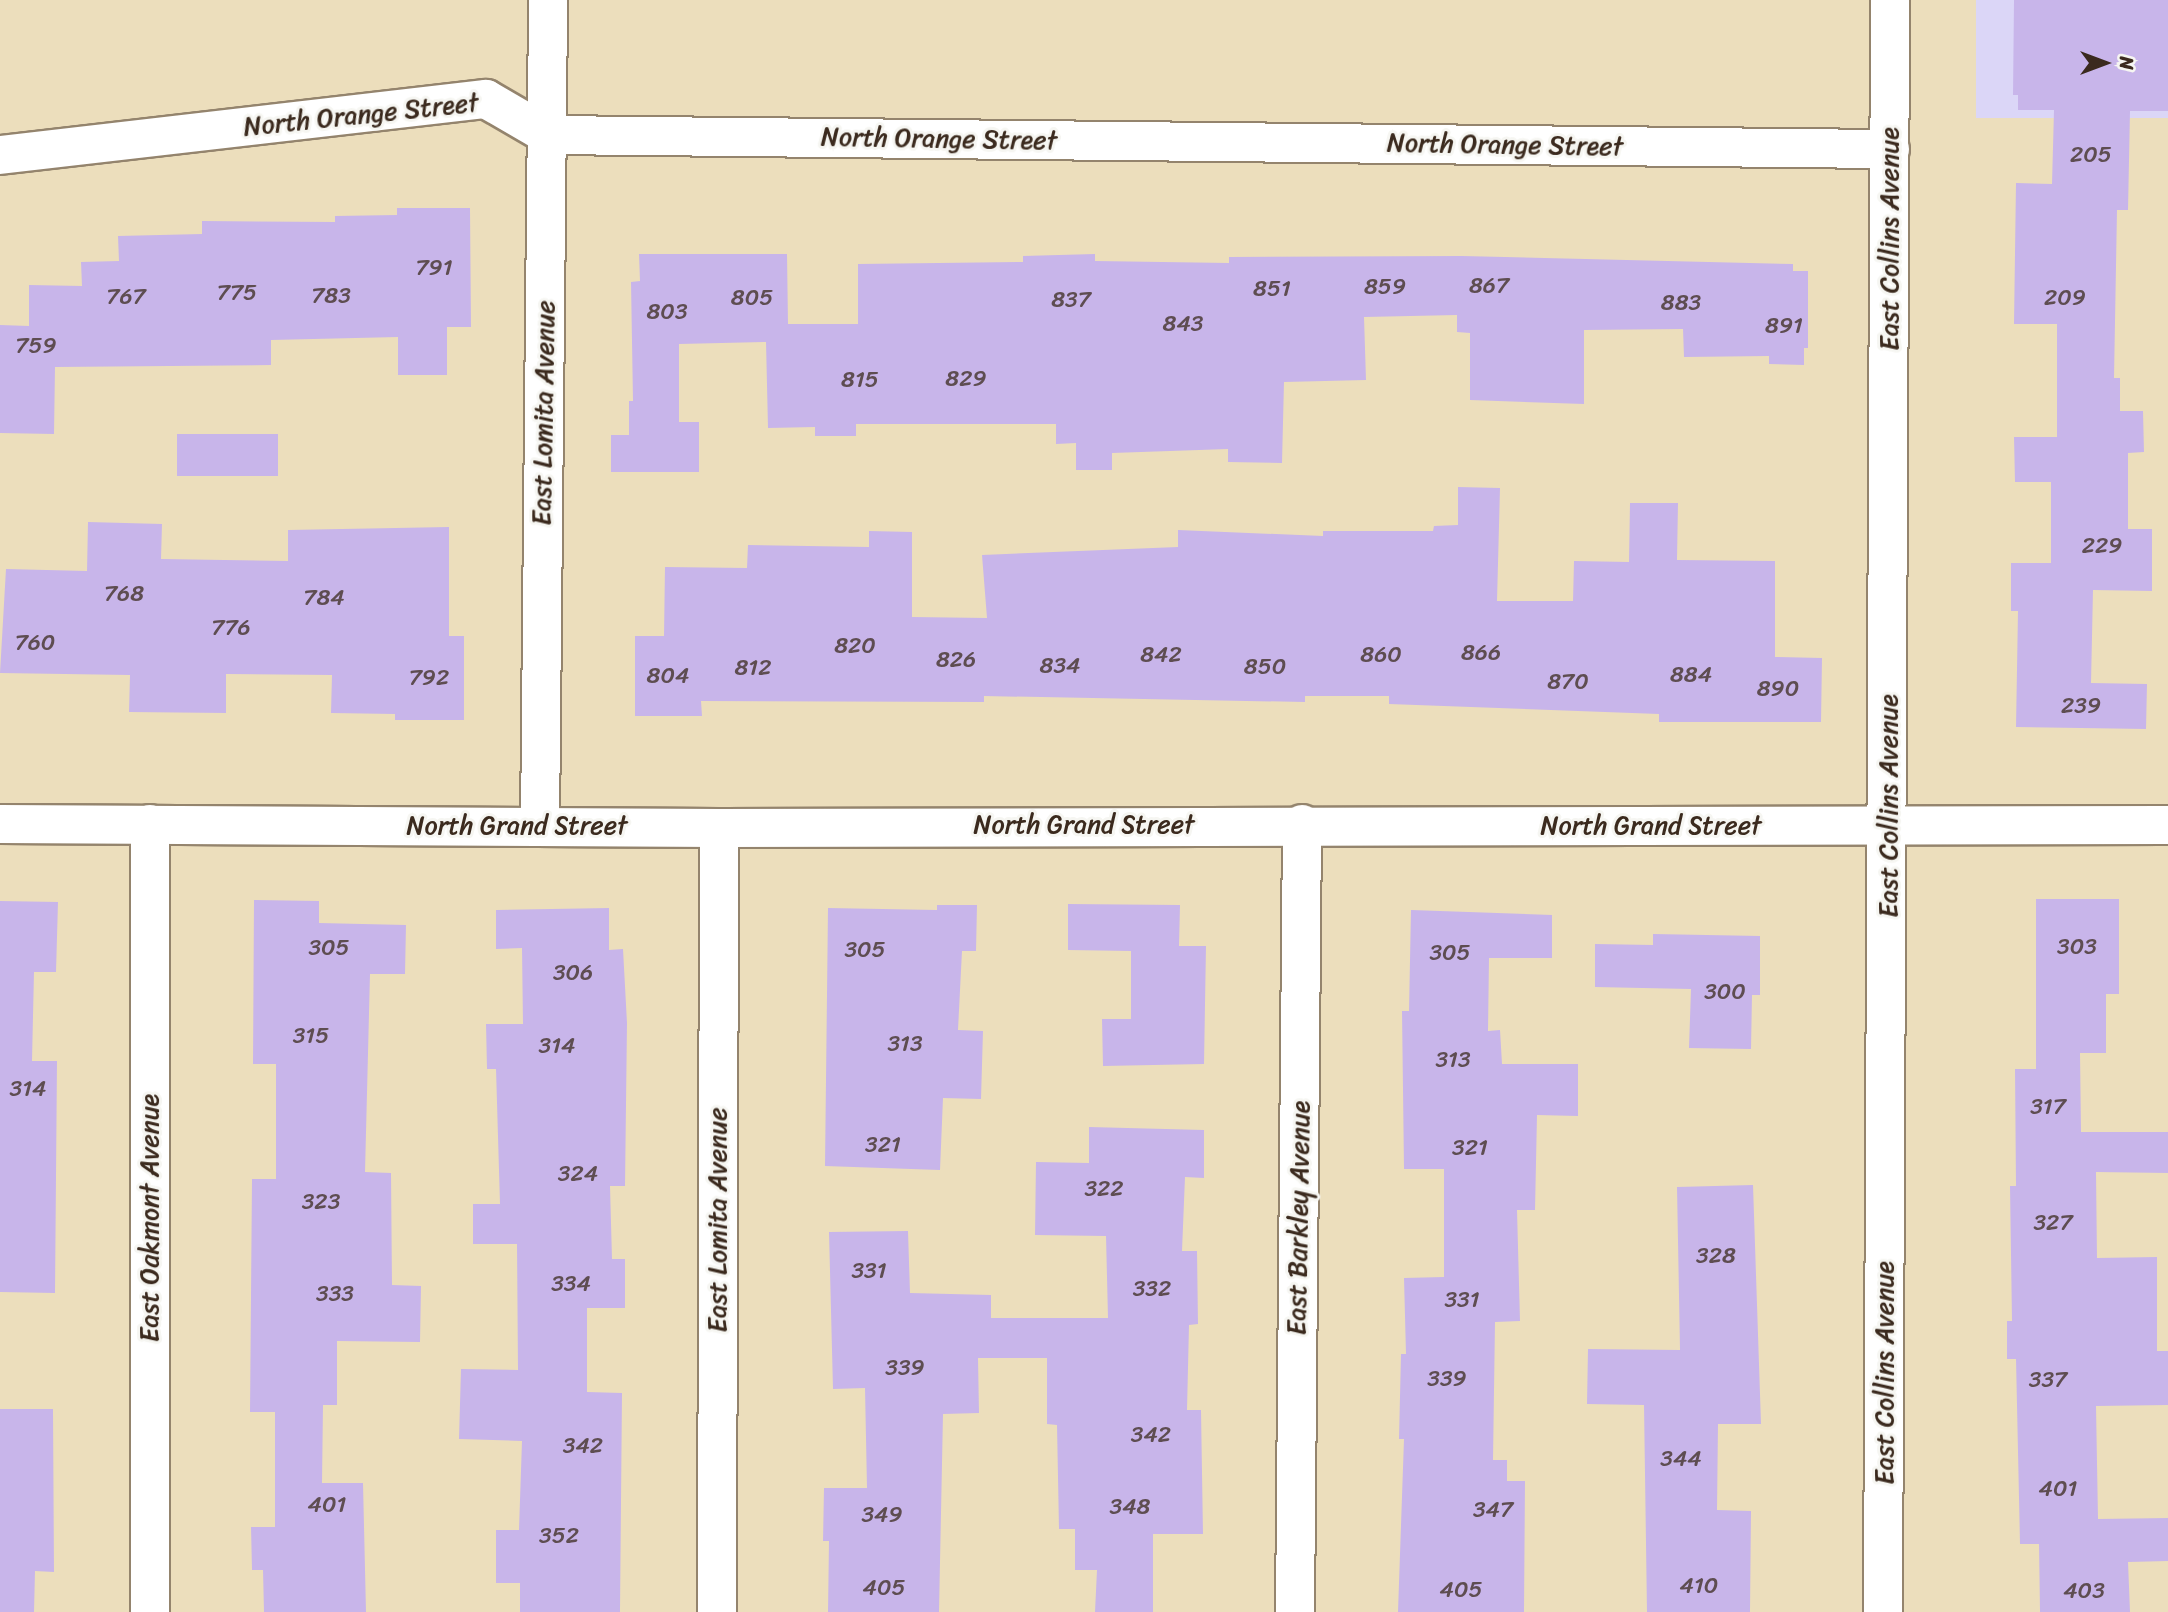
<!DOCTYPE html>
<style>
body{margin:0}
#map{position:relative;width:2168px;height:1612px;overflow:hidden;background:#ecdebc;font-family:Sriracha,sans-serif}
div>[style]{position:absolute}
.built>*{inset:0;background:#dbd6f7;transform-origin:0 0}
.building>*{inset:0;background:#c8b5ea;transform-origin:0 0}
.roads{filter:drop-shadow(2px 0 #94846d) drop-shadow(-2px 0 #94846d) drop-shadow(0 2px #94846d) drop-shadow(0 -2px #94846d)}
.minor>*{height:38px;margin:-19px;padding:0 19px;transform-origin:19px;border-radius:19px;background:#fff}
span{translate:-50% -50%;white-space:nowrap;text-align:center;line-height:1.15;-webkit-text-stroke:6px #f6f6f2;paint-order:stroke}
.number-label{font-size:23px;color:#5e4d51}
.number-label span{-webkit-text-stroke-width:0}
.street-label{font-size:26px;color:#3b2a1e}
.north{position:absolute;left:2070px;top:28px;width:70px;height:70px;-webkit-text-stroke:5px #f6f6f2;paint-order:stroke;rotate:90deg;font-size:19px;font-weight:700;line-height:28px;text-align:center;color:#3b2a1e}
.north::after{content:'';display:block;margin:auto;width:24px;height:32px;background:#3b2a1e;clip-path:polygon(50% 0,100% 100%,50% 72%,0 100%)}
</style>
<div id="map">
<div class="built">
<div style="left:1976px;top:0;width:192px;height:118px"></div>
</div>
<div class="building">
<div style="clip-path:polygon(2014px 0,2168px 0,2168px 111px,2130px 111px,2128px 210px,2117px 210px,2114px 378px,2120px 378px,2120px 411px,2143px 411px,2144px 452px,2128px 453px,2128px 529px,2152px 529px,2152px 591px,2093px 590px,2091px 683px,2147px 684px,2146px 729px,2016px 727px,2018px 611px,2011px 611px,2011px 563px,2051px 563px,2051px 482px,2015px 482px,2014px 437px,2057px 437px,2057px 324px,2014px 324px,2016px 183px,2052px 184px,2054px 110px,2018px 110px,2018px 95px,2013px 95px)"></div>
<div style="clip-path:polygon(397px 208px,470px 208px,471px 327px,447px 327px,447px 375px,398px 375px,398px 337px,271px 340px,271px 365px,55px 367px,54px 434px,0 433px,0 325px,29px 326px,29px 285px,82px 286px,81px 262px,119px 261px,118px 236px,202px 234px,202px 221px,335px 222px,335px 216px,397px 215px)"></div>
<div style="clip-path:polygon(639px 254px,787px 254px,788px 324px,858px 324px,858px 264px,1023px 262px,1023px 256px,1095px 254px,1095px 261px,1229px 263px,1229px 257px,1462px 256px,1793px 264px,1793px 271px,1808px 271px,1808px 348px,1804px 348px,1804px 365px,1769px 364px,1769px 356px,1684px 357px,1683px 329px,1584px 330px,1584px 404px,1470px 400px,1470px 333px,1457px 332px,1457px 315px,1364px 317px,1366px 380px,1284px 382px,1282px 463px,1228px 462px,1228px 449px,1112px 453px,1112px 470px,1076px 470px,1076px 443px,1056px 444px,1056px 424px,856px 424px,856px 436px,815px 436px,815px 427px,768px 428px,766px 342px,679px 344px,679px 422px,699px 422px,699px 472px,611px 472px,611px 435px,629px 435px,629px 401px,633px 401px,631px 282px,640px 281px)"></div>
<div style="left:177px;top:434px;width:101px;height:42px"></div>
<div style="clip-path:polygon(1458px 487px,1500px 488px,1497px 601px,1573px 601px,1574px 561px,1629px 562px,1630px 503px,1678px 503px,1677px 560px,1775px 561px,1775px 657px,1822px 658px,1821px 722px,1659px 722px,1659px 714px,1389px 704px,1389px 696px,1305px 696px,1305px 702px,984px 696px,984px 702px,701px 701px,702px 716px,635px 716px,635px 636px,664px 636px,665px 567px,747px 568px,748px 545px,869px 547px,869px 531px,912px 532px,912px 617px,987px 618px,982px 555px,1178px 547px,1178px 530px,1323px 536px,1323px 531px,1433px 531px,1434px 526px,1458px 525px)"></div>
<div style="clip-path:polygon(88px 522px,162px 524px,161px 559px,288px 561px,288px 530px,449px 527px,449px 636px,464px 636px,464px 720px,395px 720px,395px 714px,331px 713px,332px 675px,226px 674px,226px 713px,129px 712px,130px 675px,0 673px,6px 569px,87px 571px)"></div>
<div style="clip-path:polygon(2036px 899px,2119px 899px,2119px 994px,2106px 994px,2106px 1053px,2080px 1053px,2081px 1132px,2168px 1132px,2168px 1173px,2096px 1172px,2097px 1258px,2157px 1257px,2157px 1351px,2168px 1351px,2168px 1405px,2096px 1406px,2098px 1519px,2168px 1518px,2168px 1561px,2128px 1562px,2130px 1612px,2040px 1612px,2039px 1544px,2020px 1544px,2016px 1359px,2007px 1359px,2007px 1321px,2012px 1321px,2010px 1186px,2016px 1186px,2015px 1069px,2036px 1069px)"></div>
<div style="clip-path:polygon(254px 900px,319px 901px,319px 923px,406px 925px,405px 974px,370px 974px,365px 1172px,391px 1173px,392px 1285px,421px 1286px,420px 1342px,337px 1341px,337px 1405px,323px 1405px,322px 1483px,363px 1483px,366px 1612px,264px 1612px,263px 1570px,252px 1570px,251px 1527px,275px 1527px,275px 1412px,250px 1412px,252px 1179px,276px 1179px,276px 1064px,253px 1064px)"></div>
<div style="clip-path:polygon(0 901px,58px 902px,56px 972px,34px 972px,32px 1061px,57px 1061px,55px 1293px,0 1292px)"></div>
<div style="clip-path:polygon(1068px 904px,1180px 905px,1179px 946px,1206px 946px,1204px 1064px,1103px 1066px,1102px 1019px,1131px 1019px,1131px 951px,1068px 950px)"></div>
<div style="clip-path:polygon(937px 905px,977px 905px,976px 951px,962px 951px,958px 1030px,983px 1031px,981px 1099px,943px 1098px,940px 1170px,825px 1166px,828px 908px,937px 910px)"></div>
<div style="clip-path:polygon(609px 908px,609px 950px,623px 949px,627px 1023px,625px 1186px,610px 1186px,612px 1259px,625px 1259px,625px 1308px,587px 1308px,587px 1392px,622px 1393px,620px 1612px,520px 1612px,520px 1583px,496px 1583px,496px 1530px,519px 1530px,522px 1441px,459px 1439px,461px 1369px,518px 1370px,517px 1244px,473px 1244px,473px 1204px,500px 1204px,496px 1069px,487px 1069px,486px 1024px,523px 1024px,522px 948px,496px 949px,496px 910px)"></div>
<div style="clip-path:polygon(1411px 910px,1552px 915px,1552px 958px,1489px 958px,1488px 1031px,1500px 1030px,1502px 1064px,1578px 1064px,1578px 1116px,1537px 1115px,1535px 1210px,1517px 1210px,1520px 1321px,1495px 1322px,1493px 1460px,1507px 1460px,1507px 1481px,1525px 1481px,1524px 1612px,1398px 1612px,1404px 1439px,1399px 1439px,1401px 1354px,1406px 1354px,1404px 1278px,1444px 1277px,1444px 1169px,1404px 1169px,1402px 1011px,1409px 1011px)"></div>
<div style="clip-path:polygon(1653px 934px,1760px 936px,1760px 995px,1752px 995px,1751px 1049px,1689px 1048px,1691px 989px,1595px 987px,1595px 944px,1653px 945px)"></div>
<div style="clip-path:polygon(1089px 1127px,1204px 1130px,1204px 1178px,1185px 1177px,1182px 1251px,1197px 1251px,1198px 1324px,1189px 1325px,1187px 1410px,1201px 1410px,1203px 1534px,1153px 1534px,1153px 1612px,1095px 1612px,1097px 1570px,1075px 1570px,1075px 1529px,1059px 1529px,1057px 1425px,1047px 1424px,1047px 1358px,978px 1358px,979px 1413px,943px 1414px,939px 1612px,828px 1612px,829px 1541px,823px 1541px,824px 1488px,867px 1488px,865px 1388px,833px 1389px,829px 1232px,908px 1231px,910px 1293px,991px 1295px,991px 1318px,1108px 1318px,1106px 1236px,1035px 1235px,1036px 1162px,1089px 1163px)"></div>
<div style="clip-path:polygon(1753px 1185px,1761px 1424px,1718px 1424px,1717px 1510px,1751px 1511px,1750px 1612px,1647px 1612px,1644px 1405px,1587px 1404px,1588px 1349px,1680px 1350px,1677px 1187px)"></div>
<div style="clip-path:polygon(0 1409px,53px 1409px,54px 1572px,35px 1571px,34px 1612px,0 1612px)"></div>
</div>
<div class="roads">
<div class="minor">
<div style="left:0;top:155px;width:489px;rotate:-6.6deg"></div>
<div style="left:486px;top:99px;width:72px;rotate:30.1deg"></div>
<div style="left:548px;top:135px;width:1342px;rotate:0.6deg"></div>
<div style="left:0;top:824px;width:719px;rotate:0.32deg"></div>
<div style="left:719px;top:828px;width:1449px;rotate:-0.12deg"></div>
<div style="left:150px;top:824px;width:788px;rotate:90deg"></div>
<div style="left:540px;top:825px;width:825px;rotate:-89.44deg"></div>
<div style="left:717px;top:1612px;width:784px;rotate:-89.85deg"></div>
<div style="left:1295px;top:1612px;width:788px;rotate:-89.49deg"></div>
<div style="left:1883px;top:1612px;width:1612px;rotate:-89.75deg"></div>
</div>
</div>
<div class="number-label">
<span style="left:2091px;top:155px">205</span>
<span style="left:434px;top:268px">791</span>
<span style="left:1489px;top:286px">867</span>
<span style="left:1385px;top:287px">859</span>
<span style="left:1272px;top:289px">851</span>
<span style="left:237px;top:293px">775</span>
<span style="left:331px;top:296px">783</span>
<span style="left:126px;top:297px">767</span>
<span style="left:752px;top:298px">805</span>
<span style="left:2065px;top:298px">209</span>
<span style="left:1071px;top:300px">837</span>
<span style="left:1681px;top:303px">883</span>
<span style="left:667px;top:312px">803</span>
<span style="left:1183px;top:324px">843</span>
<span style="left:1784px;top:326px">891</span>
<span style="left:36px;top:346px">759</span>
<span style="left:966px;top:379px">829</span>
<span style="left:860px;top:380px">815</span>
<span style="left:2102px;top:546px">229</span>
<span style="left:124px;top:594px">768</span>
<span style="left:324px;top:598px">784</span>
<span style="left:231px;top:628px">776</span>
<span style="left:35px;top:643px">760</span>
<span style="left:855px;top:646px">820</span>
<span style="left:1481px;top:653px">866</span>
<span style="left:1161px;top:655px">842</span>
<span style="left:1381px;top:655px">860</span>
<span style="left:956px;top:660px">826</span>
<span style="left:1060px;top:666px">834</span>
<span style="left:1265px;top:667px">850</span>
<span style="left:753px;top:668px">812</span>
<span style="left:1691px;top:675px">884</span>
<span style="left:668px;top:676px">804</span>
<span style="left:429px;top:678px">792</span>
<span style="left:1568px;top:682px">870</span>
<span style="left:1778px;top:689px">890</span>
<span style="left:2081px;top:706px">239</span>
<span style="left:2077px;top:947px">303</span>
<span style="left:329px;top:948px">305</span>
<span style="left:865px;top:950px">305</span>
<span style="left:1450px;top:953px">305</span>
<span style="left:573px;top:973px">306</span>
<span style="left:1725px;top:992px">300</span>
<span style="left:311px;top:1036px">315</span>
<span style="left:905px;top:1044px">313</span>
<span style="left:557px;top:1046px">314</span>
<span style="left:1453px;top:1060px">313</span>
<span style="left:28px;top:1089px">314</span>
<span style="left:2048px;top:1107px">317</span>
<span style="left:883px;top:1145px">321</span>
<span style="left:1470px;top:1148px">321</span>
<span style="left:578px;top:1174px">324</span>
<span style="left:1104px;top:1189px">322</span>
<span style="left:321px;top:1202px">323</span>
<span style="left:2053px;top:1223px">327</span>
<span style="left:1716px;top:1256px">328</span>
<span style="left:869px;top:1271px">331</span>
<span style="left:571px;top:1284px">334</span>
<span style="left:1152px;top:1289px">332</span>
<span style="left:335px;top:1294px">333</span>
<span style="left:1462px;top:1300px">331</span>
<span style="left:905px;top:1368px">339</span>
<span style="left:1447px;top:1379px">339</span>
<span style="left:2048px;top:1380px">337</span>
<span style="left:1151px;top:1435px">342</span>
<span style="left:583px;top:1446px">342</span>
<span style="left:1681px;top:1459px">344</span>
<span style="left:2058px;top:1489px">401</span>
<span style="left:327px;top:1505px">401</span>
<span style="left:1130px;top:1507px">348</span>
<span style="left:1493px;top:1510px">347</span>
<span style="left:882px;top:1515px">349</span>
<span style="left:559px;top:1536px">352</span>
<span style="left:1699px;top:1586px">410</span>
<span style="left:884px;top:1588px">405</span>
<span style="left:1461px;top:1590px">405</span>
<span style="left:2084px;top:1591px">403</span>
</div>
<div class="street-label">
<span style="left:361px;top:115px;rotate:-6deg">North Orange Street</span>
<span style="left:939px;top:139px;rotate:1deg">North Orange Street</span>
<span style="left:1505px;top:145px;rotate:1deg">North Orange Street</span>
<span style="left:1890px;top:239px;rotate:-90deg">East Collins Avenue</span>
<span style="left:544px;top:413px;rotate:-89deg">East Lomita Avenue</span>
<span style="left:1889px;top:806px;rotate:-90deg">East Collins Avenue</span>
<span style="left:1084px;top:825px">North Grand Street</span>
<span style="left:517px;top:826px">North Grand Street</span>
<span style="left:1651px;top:826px">North Grand Street</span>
<span style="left:150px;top:1218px;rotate:-90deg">East Oakmont Avenue</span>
<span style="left:1299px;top:1218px;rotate:-89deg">East Barkley Avenue</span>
<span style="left:718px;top:1220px;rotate:-90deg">East Lomita Avenue</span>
<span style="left:1885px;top:1373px;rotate:-90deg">East Collins Avenue</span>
</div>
<div class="north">N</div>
</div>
